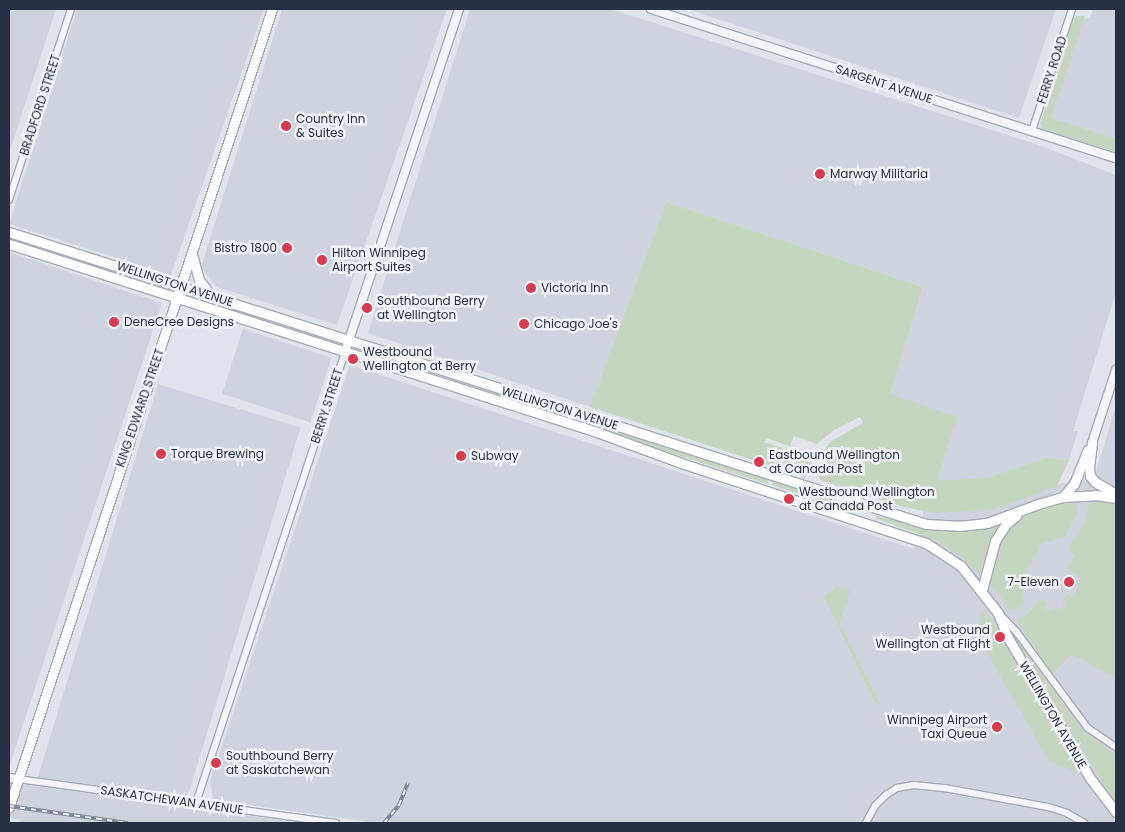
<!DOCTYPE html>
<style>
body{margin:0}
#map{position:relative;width:1125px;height:832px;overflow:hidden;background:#e0e4ea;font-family:Poppins,sans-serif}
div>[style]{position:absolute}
.built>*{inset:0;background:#ced3dd;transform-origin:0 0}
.green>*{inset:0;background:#c5d5c0}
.roads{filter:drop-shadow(1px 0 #a5abb5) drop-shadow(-1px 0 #a5abb5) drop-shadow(0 1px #a5abb5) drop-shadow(0 -1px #a5abb5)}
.minor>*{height:5.5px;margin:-2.75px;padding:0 2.75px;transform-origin:2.75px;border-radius:2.75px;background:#f3f5f8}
.tertiary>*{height:8px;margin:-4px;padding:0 4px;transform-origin:4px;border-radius:4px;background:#f3f5f8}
.secondary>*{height:9px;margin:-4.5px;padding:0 4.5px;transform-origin:4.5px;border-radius:4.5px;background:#fff}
.primary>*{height:9px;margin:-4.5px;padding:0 4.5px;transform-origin:4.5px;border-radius:4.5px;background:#fff}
.rail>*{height:4px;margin-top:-2px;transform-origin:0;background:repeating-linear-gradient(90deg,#f0f3f8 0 5.5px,#788395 0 11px);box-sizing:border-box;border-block:1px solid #788395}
.dots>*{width:14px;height:14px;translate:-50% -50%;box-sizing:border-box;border:2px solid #f0f3f8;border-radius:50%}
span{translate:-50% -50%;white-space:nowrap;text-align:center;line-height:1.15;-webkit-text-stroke:5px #f0f3f8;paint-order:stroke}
.street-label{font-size:12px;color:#273143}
.poi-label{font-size:12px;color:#273143}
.left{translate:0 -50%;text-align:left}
.right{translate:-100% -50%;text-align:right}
.frame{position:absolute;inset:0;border:10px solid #273143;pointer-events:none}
</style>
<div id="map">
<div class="built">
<div style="clip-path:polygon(9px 9px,56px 9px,9px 154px)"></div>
<div style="clip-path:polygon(77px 9px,264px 9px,171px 275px,9px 224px)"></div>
<div style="clip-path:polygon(282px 9px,447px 9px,337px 325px,217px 287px,201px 267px)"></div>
<div style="clip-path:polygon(470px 9px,610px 9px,1039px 145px,1116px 175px,1116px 292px,1073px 431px,1078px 431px,1069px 460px,1046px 458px,989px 477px,954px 480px,937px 479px,890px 394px,923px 287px,666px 202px,590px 407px,368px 333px)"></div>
<div style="clip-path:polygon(687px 9px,1056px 9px,1019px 118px)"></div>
<div style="clip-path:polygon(1093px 9px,1116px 9px,1116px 152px,1040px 128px,1070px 29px,1075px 21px,1090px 18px)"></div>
<div style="clip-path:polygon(9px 252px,162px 303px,9px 767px)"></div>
<div style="left:243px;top:329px;width:93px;height:68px;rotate:18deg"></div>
<div style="clip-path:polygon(350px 365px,914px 549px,926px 502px,1094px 479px,1116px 405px,1116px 823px,377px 823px,213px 800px,210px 781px)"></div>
<div style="left:158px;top:384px;width:149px;height:411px;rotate:17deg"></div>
<div style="clip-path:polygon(9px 782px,301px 823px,20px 823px,21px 820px,9px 818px)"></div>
</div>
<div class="green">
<div style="clip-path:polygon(1076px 16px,1085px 16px,1051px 118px,1116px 139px,1116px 152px,1045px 130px,1040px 124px,1072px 21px)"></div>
<div style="clip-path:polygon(666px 202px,923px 287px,890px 394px,957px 417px,937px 479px,954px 480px,989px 477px,1046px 458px,1069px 460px,1057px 486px,994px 509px,934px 513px,904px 507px,822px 481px,817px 475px,826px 448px,830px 442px,863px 423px,860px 417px,834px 430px,817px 444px,794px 436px,790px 446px,766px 438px,764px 442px,789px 450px,789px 453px,811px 463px,809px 475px,806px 477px,590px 407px)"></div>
<div style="clip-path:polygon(600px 425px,769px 479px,768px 484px,624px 438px,599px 429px)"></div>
<div style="clip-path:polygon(773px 480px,836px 500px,836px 501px,831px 504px,772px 485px)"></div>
<div style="clip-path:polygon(1097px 500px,1116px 503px,1116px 678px,1072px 654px,1052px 674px,1016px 620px,1028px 614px,1040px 599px,1047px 602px,1044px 608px,1051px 612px,1055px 607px,1061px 610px,1066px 603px,1063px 601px,1067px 594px,1073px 597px,1079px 587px,1077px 585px,1081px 578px,1067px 569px,1076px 555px,1068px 550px,1087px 518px,1088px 506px)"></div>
<div style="clip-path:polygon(1068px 501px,1077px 505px,1077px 514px,1065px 536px,1042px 544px,1022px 576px,1024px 603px,1016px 610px,1010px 610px,990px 583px,996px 546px,1006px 530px,1022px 516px,1041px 507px)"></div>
<div style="clip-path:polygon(876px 516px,947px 531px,1001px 525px,989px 545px,980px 575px,962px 557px,937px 541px,875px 518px)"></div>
<div style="clip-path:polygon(836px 587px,850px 590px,840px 623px,881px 705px,875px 703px,824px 597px)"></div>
<div style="clip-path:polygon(982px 609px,985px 609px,1001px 635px,1078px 771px,1075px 772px,1049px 761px,978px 637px)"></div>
<div style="clip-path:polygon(1012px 631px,1082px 730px,1116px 755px,1116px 804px,1010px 632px)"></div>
</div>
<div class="roads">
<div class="minor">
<div style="left:1032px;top:131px;width:128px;rotate:-71.8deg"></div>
<div style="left:9px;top:200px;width:201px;rotate:-72deg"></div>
<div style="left:1002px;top:616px;width:22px;rotate:47deg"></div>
<div style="left:1017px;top:632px;width:119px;rotate:53.5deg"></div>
<div style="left:1088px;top:728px;width:34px;rotate:34deg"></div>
<div style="left:19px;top:779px;width:320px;rotate:7.9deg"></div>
<div style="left:196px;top:803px;width:475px;rotate:-71.7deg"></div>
<div style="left:866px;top:823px;width:19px;rotate:-62deg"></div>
<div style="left:875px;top:806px;width:16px;rotate:-45deg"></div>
<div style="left:886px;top:795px;width:13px;rotate:-32deg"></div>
<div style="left:897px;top:788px;width:17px;rotate:-10deg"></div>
<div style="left:914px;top:785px;width:31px;rotate:6deg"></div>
<div style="left:945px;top:788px;width:106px;rotate:10.4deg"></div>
<div style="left:1049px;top:807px;width:19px;rotate:18deg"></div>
<div style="left:1067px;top:813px;width:20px;rotate:30deg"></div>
</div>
<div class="tertiary">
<div style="left:651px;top:9px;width:488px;rotate:17.8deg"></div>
<div style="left:345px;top:352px;width:361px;rotate:-71.6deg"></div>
<div style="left:1092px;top:443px;width:77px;rotate:-71.8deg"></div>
<div style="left:9px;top:778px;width:10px;rotate:6deg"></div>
</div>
<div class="secondary">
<div style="left:9px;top:232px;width:962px;rotate:17.66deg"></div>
<div style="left:926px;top:524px;width:33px;rotate:3deg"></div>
<div style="left:959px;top:526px;width:28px;rotate:-6deg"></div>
<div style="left:987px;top:523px;width:54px;rotate:-20.4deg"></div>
<div style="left:1038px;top:504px;width:26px;rotate:-16deg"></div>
<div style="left:1063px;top:497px;width:33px;rotate:-3deg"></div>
<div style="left:1096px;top:495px;width:20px;rotate:9deg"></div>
<div style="left:9px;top:244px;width:614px;rotate:17.73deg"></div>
<div style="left:594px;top:431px;width:96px;rotate:20.1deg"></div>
<div style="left:684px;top:464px;width:255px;rotate:18.1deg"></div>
<div style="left:926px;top:543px;width:42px;rotate:33.3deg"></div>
<div style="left:961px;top:566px;width:60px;rotate:51.8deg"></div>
<div style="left:998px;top:613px;width:25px;rotate:69deg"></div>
<div style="left:1007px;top:636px;width:164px;rotate:59.7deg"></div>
<div style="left:1090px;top:778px;width:43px;rotate:52.6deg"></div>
<div style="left:1092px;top:443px;width:24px;rotate:97deg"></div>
<div style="left:1089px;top:467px;width:9px;rotate:84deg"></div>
<div style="left:1090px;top:476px;width:8px;rotate:50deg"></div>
<div style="left:1095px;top:482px;width:24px;rotate:30deg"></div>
<div style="left:1063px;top:497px;width:17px;rotate:-50deg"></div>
<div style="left:1074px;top:484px;width:37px;rotate:-68deg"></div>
<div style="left:982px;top:590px;width:51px;rotate:-75.1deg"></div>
<div style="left:995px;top:541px;width:20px;rotate:-57deg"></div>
<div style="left:1006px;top:524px;width:13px;rotate:-39deg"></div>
</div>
<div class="primary">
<div style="left:192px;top:254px;width:27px;rotate:75deg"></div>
<div style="left:199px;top:280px;width:18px;rotate:52deg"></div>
<div style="left:210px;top:294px;width:10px;rotate:24deg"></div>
<div style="left:9px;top:807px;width:840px;rotate:-71.76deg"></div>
</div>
</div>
<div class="rail">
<div style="left:9px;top:806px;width:120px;rotate:8.1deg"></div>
<div style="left:384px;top:823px;width:23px;rotate:-50deg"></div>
<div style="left:399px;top:805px;width:24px;rotate:-68deg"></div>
</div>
<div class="dots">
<div style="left:286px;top:126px;background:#da3a4f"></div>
<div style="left:820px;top:174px;background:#da3a4f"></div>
<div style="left:287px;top:248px;background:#da3a4f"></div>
<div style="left:322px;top:260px;background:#da3a4f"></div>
<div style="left:531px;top:288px;background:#da3a4f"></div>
<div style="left:367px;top:308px;background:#da3a4f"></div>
<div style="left:114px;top:322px;background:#da3a4f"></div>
<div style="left:524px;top:324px;background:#da3a4f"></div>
<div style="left:353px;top:359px;background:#da3a4f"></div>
<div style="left:161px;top:454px;background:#da3a4f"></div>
<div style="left:461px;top:456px;background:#da3a4f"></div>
<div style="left:759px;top:462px;background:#da3a4f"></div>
<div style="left:789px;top:499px;background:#da3a4f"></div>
<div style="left:1069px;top:582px;background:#da3a4f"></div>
<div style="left:1000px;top:637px;background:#da3a4f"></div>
<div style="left:997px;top:727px;background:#da3a4f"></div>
<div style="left:216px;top:763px;background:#da3a4f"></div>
</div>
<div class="street-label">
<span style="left:1052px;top:70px;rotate:-72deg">FERRY ROAD</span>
<span style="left:884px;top:84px;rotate:18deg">SARGENT AVENUE</span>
<span style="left:40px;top:105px;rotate:-72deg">BRADFORD STREET</span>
<span style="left:175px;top:284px;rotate:18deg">WELLINGTON AVENUE</span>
<span style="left:327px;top:406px;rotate:-72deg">BERRY STREET</span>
<span style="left:140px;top:408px;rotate:-71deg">KING EDWARD STREET</span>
<span style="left:560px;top:408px;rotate:17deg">WELLINGTON AVENUE</span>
<span style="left:1053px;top:715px;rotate:60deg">WELLINGTON AVENUE</span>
<span style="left:172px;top:800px;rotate:8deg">SASKATCHEWAN AVENUE</span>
</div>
<div class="poi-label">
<span class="left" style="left:296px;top:126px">Country Inn<br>&amp; Suites</span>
<span class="left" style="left:830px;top:174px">Marway Militaria</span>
<span class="right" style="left:277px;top:248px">Bistro 1800</span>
<span class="left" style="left:332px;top:260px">Hilton Winnipeg<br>Airport Suites</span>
<span class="left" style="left:541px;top:288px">Victoria Inn</span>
<span class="left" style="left:377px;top:308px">Southbound Berry<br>at Wellington</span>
<span class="left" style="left:124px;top:322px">DeneCree Designs</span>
<span class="left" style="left:534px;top:324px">Chicago Joe's</span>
<span class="left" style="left:363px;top:359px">Westbound<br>Wellington at Berry</span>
<span class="left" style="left:171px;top:454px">Torque Brewing</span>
<span class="left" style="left:769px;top:462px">Eastbound Wellington<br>at Canada Post</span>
<span class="left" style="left:471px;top:456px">Subway</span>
<span class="left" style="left:799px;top:499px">Westbound Wellington<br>at Canada Post</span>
<span class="right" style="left:1059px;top:582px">7-Eleven</span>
<span class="right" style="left:990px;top:637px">Westbound<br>Wellington at Flight</span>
<span class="right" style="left:987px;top:727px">Winnipeg Airport<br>Taxi Queue</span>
<span class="left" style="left:226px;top:763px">Southbound Berry<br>at Saskatchewan</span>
</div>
<div class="frame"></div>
</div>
